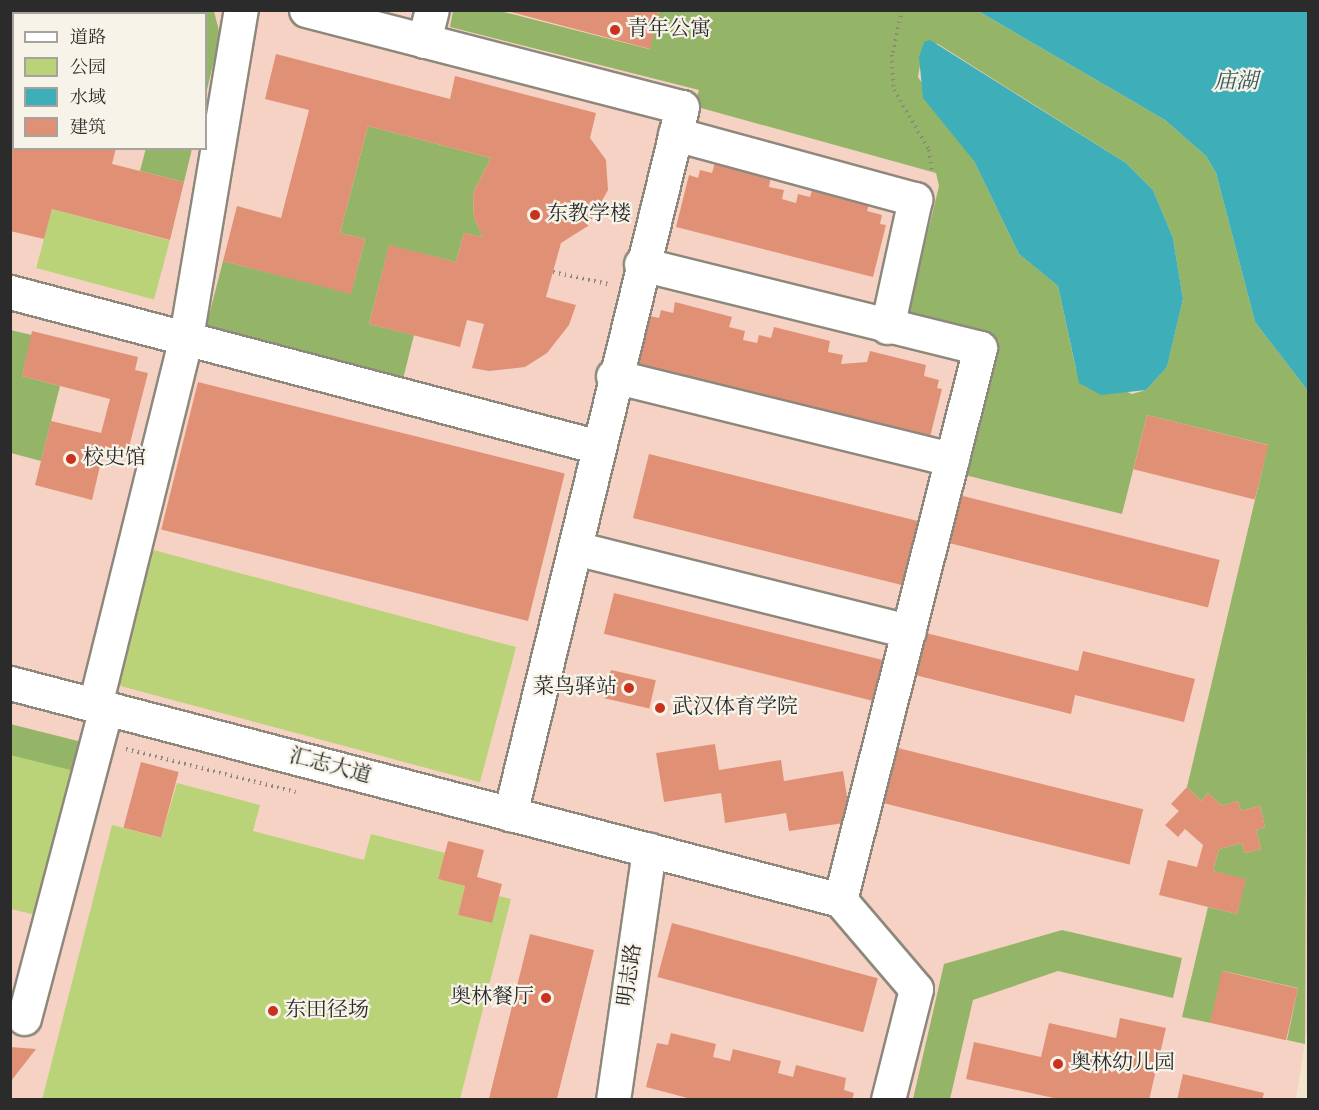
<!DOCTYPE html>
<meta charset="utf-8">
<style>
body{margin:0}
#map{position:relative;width:1319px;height:1110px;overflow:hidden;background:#f1e5cc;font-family:"Sorts Mill Goudy","Noto Serif SC",serif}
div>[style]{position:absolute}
.built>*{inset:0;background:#f5d2c3}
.green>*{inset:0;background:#bbd378;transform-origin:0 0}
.forest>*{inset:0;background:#94b568;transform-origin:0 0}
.water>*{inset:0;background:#3eaeb8}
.building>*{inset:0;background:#e09175;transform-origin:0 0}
.path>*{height:4px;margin-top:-2px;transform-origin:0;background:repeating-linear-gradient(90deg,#8e887c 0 1.5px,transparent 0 6px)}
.roads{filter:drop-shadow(2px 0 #8e887c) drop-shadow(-2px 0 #8e887c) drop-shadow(0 2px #8e887c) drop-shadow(0 -2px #8e887c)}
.minor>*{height:33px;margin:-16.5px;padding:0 16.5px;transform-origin:16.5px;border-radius:16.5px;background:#fff}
.dots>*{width:16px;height:16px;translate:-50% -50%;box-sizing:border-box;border:3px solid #f7f3e8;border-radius:50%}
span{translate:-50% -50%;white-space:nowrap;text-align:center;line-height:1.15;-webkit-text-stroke:4.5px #f7f3e8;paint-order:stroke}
.poi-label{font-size:21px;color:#2b2b2b}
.left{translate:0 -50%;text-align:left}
.right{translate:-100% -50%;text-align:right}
.street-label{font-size:21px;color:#2b2b2b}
.water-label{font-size:22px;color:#32595c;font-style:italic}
.frame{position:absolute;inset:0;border:12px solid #2b2b2b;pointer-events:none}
.legend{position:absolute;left:12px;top:12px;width:195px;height:138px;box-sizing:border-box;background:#f7f3e8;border:2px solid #a5a39c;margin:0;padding:8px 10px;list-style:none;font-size:18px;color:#2b2b2b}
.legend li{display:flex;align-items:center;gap:12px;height:30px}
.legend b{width:30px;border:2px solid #a5a39c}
</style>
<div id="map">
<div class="built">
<div style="clip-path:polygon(evenodd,10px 11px,978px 11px,1212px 164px,1255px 322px,1308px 391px,1308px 1025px,1296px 1099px,11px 1099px,10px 11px,14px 14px,206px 14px,206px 148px,14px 148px,14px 14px)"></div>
</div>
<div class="green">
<div style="left:52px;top:209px;width:122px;height:61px;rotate:15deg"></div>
<div style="left:150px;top:549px;width:379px;height:140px;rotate:15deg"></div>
<div style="clip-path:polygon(10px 754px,73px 770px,36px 915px,11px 909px)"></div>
<div style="clip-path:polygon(177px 783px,260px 805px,253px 831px,364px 860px,371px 834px,445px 853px,438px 879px,465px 886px,458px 915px,491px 923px,499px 896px,511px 899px,460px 1099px,42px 1100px,112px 825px,161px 838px)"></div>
</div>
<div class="forest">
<div style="clip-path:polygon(10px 11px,214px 11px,220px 35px,206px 94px,206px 14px,14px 14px,13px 63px)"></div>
<div style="clip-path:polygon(evenodd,453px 11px,500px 11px,649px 49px,659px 11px,978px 11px,1165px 120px,1206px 156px,1216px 173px,1255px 322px,1308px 391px,1305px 1044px,1287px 1040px,1298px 988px,1223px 971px,1211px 1023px,1182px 1017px,1208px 907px,1237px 914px,1245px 880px,1213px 871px,1219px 849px,1242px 843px,1245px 853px,1261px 849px,1256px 830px,1265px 827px,1260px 806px,1241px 811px,1238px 801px,1222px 806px,1208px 793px,1201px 801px,1187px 787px,1268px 445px,1147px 415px,1122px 514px,965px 475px,999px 341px,907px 317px,939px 186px,936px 173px,694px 106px,699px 90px,450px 27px,453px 11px,924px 42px,938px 44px,1126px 163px,1153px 190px,1173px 238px,1183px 299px,1167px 367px,1146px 390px,1132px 394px,1076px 370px,1058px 286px,1019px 254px,974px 161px,918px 77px,924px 42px)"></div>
<div style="clip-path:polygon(368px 126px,491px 158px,473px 193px,474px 218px,483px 237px,464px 233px,456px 262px,389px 246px,369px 324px,414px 335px,402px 383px,205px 331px,223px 261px,351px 293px,365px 239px,340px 233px)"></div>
<div style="clip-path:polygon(146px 148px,192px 149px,184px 182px,140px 171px)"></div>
<div style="clip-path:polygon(10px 330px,32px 335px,22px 376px,60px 386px,41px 461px,11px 453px)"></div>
<div style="left:10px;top:724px;width:72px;height:30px;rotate:14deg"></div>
<div style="clip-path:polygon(1062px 930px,1182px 958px,1173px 998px,1058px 971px,973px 1000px,950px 1099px,913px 1099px,944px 964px)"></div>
</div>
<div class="water">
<div style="clip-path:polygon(978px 11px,1308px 11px,1308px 391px,1255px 322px,1216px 173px,1206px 156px,1165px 120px)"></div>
<div style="clip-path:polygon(930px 40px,1126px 163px,1153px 190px,1173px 238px,1183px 299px,1167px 367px,1146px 390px,1101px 395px,1079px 383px,1058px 286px,1019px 254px,974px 161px,923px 98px,919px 57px,924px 42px)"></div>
</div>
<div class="building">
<div style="clip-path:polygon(503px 10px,659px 10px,650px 49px)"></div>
<div style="clip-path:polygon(276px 54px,450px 99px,455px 76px,596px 113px,590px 138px,606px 160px,608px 190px,588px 226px,561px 243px,546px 297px,576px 305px,569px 325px,547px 353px,525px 367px,489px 371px,472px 368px,484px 324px,467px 320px,460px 347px,369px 324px,389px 245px,456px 262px,464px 233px,483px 237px,474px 218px,473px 193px,491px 158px,368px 126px,340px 233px,365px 239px,351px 294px,223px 261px,237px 206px,281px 218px,309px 110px,265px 99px)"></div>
<div style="clip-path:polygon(10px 63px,14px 148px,116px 148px,112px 164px,184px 182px,170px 240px,52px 209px,44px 239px,10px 231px)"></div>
<div style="clip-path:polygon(715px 162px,771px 176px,769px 187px,784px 190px,782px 199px,796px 203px,798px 194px,810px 197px,813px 187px,870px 201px,867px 211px,882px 215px,880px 224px,886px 225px,873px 277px,676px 227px,689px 175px,698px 178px,700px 170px,712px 173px)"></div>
<div style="clip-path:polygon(675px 302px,732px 317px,729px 327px,745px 331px,743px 340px,757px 343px,759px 335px,771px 338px,774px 327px,830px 341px,828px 352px,843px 355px,841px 364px,867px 362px,870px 351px,926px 365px,924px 376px,939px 380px,937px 388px,942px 389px,929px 441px,637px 368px,650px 316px,659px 318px,661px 310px,673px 313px)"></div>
<div style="clip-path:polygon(32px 331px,138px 357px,135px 370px,148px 373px,127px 455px,104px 449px,92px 500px,35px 485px,51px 421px,101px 433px,110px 399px,22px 376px)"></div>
<div style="left:198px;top:382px;width:378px;height:152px;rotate:14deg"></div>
<div style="left:1147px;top:415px;width:125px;height:56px;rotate:14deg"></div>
<div style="left:649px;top:454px;width:280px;height:66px;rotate:14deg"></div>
<div style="left:951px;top:493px;width:277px;height:49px;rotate:14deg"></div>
<div style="left:614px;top:593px;width:284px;height:42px;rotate:14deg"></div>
<div style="clip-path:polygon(918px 631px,1078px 671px,1083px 651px,1195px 679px,1184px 722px,1075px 695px,1071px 714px,907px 673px)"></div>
<div style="left:611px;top:670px;width:46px;height:29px;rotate:13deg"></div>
<div style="clip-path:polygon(715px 744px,719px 770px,781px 760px,784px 781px,843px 771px,851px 822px,789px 831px,786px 813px,725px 823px,721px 793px,664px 802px,656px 753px)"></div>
<div style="left:890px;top:746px;width:261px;height:57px;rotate:14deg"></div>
<div style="left:141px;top:762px;width:39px;height:68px;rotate:15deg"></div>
<div style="clip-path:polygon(1187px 787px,1201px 801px,1208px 793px,1222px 806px,1238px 801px,1241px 811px,1260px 806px,1265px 827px,1256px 830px,1261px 849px,1245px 853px,1242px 843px,1219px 849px,1213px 871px,1246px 879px,1237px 914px,1159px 895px,1168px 860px,1197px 867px,1203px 845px,1185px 829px,1178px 837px,1165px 825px,1179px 811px,1171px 804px)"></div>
<div style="clip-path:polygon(448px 841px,484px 850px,477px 877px,502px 884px,492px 923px,458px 915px,465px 886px,438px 879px)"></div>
<div style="left:672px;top:923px;width:213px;height:56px;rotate:15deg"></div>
<div style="left:530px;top:934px;width:66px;height:171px;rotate:14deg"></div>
<div style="left:1222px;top:971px;width:78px;height:53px;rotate:13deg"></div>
<div style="clip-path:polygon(1120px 1018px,1166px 1028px,1149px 1100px,1063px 1100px,966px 1079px,974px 1042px,1041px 1057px,1049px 1023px,1116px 1038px)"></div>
<div style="clip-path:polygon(671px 1033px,716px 1044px,713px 1057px,730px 1061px,733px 1049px,781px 1061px,778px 1073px,793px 1077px,796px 1065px,846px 1078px,844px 1090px,854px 1093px,852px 1100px,695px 1100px,646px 1087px,657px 1043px,668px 1045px)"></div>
<div style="clip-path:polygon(10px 1047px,36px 1049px,11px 1081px,10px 1081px)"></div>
<div style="clip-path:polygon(1183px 1074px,1264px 1093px,1262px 1100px,1177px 1100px)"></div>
</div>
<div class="path">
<div style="left:902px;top:10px;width:46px;rotate:102.5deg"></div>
<div style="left:892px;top:55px;width:35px;rotate:87deg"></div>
<div style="left:894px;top:90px;width:69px;rotate:59.7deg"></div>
<div style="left:929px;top:150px;width:24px;rotate:81deg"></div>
<div style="left:553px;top:272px;width:56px;rotate:12.3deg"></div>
<div style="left:126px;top:749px;width:175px;rotate:14.2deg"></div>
</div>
<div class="roads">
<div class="minor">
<div style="left:306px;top:10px;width:388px;rotate:14.5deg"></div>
<div style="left:682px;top:107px;width:728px;rotate:103.67deg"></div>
<div style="left:424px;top:41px;width:32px;rotate:-76deg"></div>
<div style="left:675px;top:134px;width:249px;rotate:15.2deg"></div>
<div style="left:915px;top:199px;width:131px;rotate:102.3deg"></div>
<div style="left:641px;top:264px;width:349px;rotate:13.9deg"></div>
<div style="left:980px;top:348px;width:569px;rotate:104.23deg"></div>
<div style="left:10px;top:292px;width:605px;rotate:14.75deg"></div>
<div style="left:613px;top:376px;width:349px;rotate:13.8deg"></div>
<div style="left:575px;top:548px;width:344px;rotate:14deg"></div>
<div style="left:10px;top:683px;width:858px;rotate:14.65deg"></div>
<div style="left:840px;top:900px;width:117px;rotate:49.5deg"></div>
<div style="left:916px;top:989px;width:114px;rotate:104.2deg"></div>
<div style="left:95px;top:705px;width:379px;rotate:-76.1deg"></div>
<div style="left:186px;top:337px;width:332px;rotate:-80.5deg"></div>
<div style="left:24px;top:1018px;width:321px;rotate:-75.2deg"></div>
<div style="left:613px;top:1100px;width:253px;rotate:-81.8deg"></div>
</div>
</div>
<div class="dots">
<div style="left:615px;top:30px;background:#c8321e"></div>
<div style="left:535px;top:215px;background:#c8321e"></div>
<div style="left:71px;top:459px;background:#c8321e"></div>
<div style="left:629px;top:688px;background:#c8321e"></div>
<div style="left:660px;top:708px;background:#c8321e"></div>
<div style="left:546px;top:998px;background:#c8321e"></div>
<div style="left:273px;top:1011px;background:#c8321e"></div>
<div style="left:1058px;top:1064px;background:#c8321e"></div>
</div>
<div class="poi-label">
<span class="left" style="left:627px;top:30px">青年公寓</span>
<span class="left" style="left:547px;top:215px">东教学楼</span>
<span class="left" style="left:83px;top:459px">校史馆</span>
<span class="right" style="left:617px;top:688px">菜鸟驿站</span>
<span class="left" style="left:672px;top:708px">武汉体育学院</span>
<span class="right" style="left:534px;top:998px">奥林餐厅</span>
<span class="left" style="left:285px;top:1011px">东田径场</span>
<span class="left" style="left:1070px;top:1064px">奥林幼儿园</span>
</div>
<div class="street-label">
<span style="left:330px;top:767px;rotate:15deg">汇志大道</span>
<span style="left:631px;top:975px;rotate:-82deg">明志路</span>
</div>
<div class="water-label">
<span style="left:1236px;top:84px">庙湖</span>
</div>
<div class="frame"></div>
<ul class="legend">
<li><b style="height:8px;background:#fff"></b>道路</li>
<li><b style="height:16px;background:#bbd378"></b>公园</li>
<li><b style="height:16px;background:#3eaeb8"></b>水域</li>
<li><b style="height:16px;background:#e09175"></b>建筑</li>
</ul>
</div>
